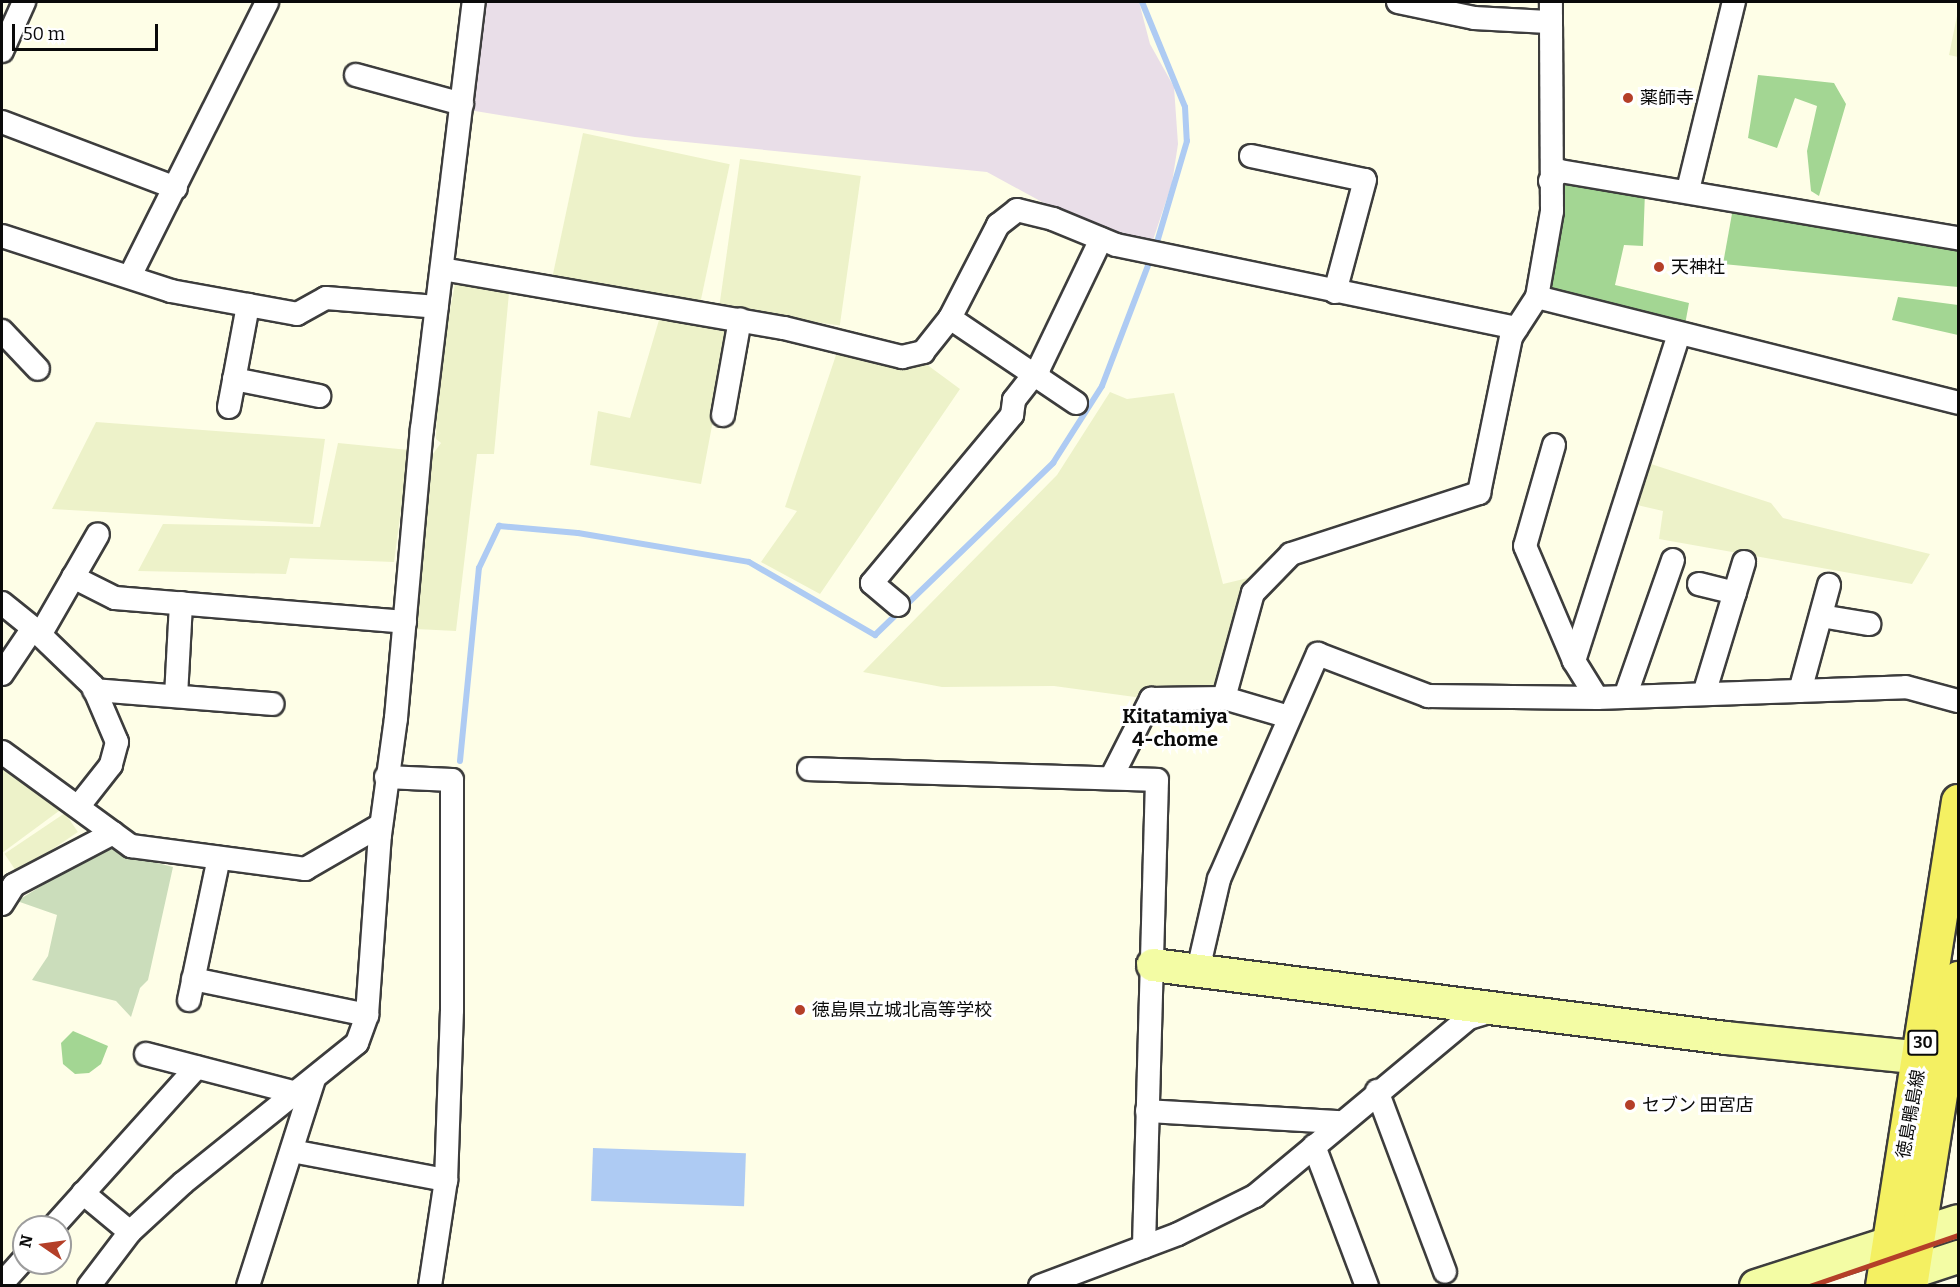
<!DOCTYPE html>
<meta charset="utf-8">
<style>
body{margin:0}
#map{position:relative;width:1960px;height:1287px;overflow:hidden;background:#fefee7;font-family:Bitter,"Noto Sans JP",serif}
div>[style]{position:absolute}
.industrial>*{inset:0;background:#e9dee8}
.farmland>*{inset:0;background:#edf2c9;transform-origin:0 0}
.forest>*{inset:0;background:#a3d693}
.cemetery>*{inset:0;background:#cbddbb}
.water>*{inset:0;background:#aecbf3;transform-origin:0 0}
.stream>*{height:6px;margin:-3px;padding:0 3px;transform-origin:3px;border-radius:3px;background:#aecbf3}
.roads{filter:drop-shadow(2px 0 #3d3d3d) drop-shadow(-2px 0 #3d3d3d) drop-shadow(0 2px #3d3d3d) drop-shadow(0 -2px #3d3d3d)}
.street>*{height:22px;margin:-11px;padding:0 11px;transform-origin:11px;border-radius:11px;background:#fff}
.secondary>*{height:32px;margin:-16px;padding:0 16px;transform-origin:16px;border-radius:16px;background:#f3fca4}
.primary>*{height:33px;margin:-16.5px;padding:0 16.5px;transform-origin:16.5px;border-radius:16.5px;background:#f4f062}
.rail>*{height:4.5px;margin:-2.25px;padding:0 2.25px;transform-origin:2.25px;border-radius:2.25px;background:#b43f28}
.dots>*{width:16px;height:16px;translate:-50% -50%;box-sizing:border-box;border:3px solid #fff;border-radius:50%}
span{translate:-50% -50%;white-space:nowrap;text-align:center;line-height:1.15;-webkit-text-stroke:6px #fff;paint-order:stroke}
.shield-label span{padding:2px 4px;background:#fff;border:2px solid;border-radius:4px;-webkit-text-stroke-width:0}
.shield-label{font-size:16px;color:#0a0a0a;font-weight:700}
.poi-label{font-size:18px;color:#0a0a0a}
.left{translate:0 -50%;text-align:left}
.street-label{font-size:18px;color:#0a0a0a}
.neighbourhood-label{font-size:20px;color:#0a0a0a;font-weight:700}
.frame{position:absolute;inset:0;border:3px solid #0a0a0a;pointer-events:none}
.north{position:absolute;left:12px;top:1215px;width:60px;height:60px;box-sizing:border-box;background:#fff;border:2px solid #9d9d9d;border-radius:50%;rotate:283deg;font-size:16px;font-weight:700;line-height:24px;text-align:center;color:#0a0a0a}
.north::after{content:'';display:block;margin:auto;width:21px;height:27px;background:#b43f28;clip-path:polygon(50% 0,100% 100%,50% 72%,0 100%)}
.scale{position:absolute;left:12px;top:24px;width:146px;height:27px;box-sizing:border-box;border:3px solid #0a0a0a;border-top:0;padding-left:8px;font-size:18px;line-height:21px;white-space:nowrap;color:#0a0a0a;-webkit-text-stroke:4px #fff;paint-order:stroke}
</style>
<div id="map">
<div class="industrial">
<div style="clip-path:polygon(485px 2px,1139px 2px,1150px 44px,1174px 87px,1178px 144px,1172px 183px,1151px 246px,1053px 208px,987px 172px,635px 137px,469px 110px)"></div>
</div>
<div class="farmland">
<div style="clip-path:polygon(1958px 11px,1958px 57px,1949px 55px)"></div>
<div style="left:583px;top:133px;width:150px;height:145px;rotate:12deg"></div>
<div style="left:740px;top:159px;width:122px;height:151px;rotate:8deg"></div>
<div style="clip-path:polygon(455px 284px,509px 293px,494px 454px,477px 454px,456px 631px,416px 629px,430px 458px,441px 443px,436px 439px,438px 372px)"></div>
<div style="clip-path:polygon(659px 320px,731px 325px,701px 484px,590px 465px,598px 411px,630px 418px)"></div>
<div style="clip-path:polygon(836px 355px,922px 361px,960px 389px,820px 594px,761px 562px,797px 511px,785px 507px)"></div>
<div style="clip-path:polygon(1110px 392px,1127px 399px,1174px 393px,1223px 584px,1252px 577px,1241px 599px,1216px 690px,1135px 697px,1054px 686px,942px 687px,863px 672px,1057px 475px)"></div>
<div style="clip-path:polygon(96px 422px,325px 439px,313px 524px,52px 509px)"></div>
<div style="clip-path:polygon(338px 443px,409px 450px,394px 562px,290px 558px,286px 574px,138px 571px,163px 524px,320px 527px)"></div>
<div style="clip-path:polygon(1651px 464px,1771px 503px,1783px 518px,1930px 554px,1912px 584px,1659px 539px,1663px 511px,1637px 505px)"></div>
<div style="clip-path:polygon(2px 764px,63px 808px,2px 853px)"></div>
<div style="left:65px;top:813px;width:23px;height:73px;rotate:56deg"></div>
</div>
<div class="forest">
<div style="clip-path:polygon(1758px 75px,1834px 83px,1846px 104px,1819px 196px,1811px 191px,1807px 151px,1817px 106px,1795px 98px,1777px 148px,1748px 138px)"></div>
<div style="clip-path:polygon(1564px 182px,1645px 192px,1643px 246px,1624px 245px,1615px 285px,1689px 303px,1684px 330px,1543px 290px)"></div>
<div style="clip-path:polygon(1733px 208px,1958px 249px,1958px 287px,1723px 264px)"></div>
<div style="clip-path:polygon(1898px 297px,1958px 305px,1958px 335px,1892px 320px)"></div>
<div style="clip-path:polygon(73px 1031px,108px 1046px,101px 1064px,89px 1073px,75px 1074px,63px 1064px,61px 1043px)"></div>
</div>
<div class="cemetery">
<div style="clip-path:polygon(113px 842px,126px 855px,173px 867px,148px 980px,140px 988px,131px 1017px,116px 1001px,32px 980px,48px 956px,57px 915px,17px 901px)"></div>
</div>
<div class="water">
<div style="left:593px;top:1148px;width:153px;height:53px;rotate:2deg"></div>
</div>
<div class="stream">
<div style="left:1142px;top:2px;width:113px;rotate:67.7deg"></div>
<div style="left:1185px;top:107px;width:34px;rotate:87deg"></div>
<div style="left:1187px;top:141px;width:113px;rotate:106.5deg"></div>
<div style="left:460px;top:761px;width:194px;rotate:-84.4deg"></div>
<div style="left:479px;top:568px;width:47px;rotate:-64.5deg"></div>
<div style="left:499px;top:526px;width:79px;rotate:5.1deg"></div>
<div style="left:578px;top:533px;width:173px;rotate:9.6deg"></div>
<div style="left:749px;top:562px;width:146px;rotate:30.1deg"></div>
<div style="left:875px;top:635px;width:248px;rotate:-44deg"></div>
<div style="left:1053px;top:463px;width:91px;rotate:-57.5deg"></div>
<div style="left:1102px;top:386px;width:137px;rotate:-69.1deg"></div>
</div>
<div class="roads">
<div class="street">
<div style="left:1398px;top:2px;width:78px;rotate:11.9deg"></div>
<div style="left:1474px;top:18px;width:74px;rotate:3.1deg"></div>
<div style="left:2px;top:51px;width:54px;rotate:-65.8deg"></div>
<div style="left:356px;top:75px;width:110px;rotate:15.3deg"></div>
<div style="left:2px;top:122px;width:186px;rotate:20.8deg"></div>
<div style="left:1251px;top:156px;width:116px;rotate:11.9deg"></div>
<div style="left:1365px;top:180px;width:116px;rotate:105deg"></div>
<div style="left:1550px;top:181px;width:14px;rotate:-45deg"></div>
<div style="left:1560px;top:171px;width:404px;rotate:9.6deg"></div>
<div style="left:1688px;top:190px;width:194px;rotate:-76.3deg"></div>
<div style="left:2px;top:236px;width:178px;rotate:18deg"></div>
<div style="left:171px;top:291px;width:128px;rotate:10.3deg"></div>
<div style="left:297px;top:314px;width:33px;rotate:-29deg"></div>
<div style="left:326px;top:298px;width:111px;rotate:4.6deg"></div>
<div style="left:442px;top:269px;width:347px;rotate:9.8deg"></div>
<div style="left:784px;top:328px;width:122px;rotate:13.8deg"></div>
<div style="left:902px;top:357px;width:22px;rotate:-13deg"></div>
<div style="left:923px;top:352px;width:43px;rotate:-51.5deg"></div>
<div style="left:950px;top:318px;width:105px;rotate:-62.7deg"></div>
<div style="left:998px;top:225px;width:24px;rotate:-38deg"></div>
<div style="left:1017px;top:210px;width:37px;rotate:14deg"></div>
<div style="left:1053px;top:219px;width:68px;rotate:22.4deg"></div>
<div style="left:1116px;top:245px;width:409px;rotate:11.7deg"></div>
<div style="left:130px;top:276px;width:306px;rotate:-63.4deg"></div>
<div style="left:1537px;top:297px;width:434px;rotate:14.1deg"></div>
<div style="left:950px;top:318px;width:152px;rotate:34deg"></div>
<div style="left:2px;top:331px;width:52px;rotate:46.5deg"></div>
<div style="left:234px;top:379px;width:87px;rotate:11.3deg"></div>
<div style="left:229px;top:407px;width:104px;rotate:-79.4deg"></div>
<div style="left:723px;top:415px;width:97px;rotate:-79.9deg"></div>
<div style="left:1554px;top:445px;width:105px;rotate:106deg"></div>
<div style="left:1525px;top:546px;width:125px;rotate:66.9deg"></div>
<div style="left:73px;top:577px;width:47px;rotate:26.6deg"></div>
<div style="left:115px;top:598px;width:291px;rotate:4.7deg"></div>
<div style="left:1699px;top:584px;width:37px;rotate:14deg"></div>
<div style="left:2px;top:603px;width:40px;rotate:39deg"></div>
<div style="left:898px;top:605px;width:34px;rotate:-140deg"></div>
<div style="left:872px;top:583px;width:219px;rotate:-50.2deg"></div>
<div style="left:1012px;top:415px;width:15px;rotate:-82deg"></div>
<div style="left:1014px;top:400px;width:41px;rotate:-52deg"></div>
<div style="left:1039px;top:368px;width:143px;rotate:-64.3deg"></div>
<div style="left:1821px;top:616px;width:49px;rotate:9.5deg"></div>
<div style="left:40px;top:635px;width:116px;rotate:-60.1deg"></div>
<div style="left:2px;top:674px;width:55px;rotate:-56deg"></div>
<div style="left:33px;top:628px;width:83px;rotate:44deg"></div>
<div style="left:93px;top:686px;width:61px;rotate:66.8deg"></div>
<div style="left:117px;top:742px;width:24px;rotate:105deg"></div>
<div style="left:111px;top:765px;width:53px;rotate:128.2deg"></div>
<div style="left:94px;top:690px;width:179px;rotate:4.5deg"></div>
<div style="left:1800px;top:691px;width:110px;rotate:-74.7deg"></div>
<div style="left:1704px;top:694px;width:138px;rotate:-73.1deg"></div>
<div style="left:176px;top:696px;width:93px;rotate:-86.9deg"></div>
<div style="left:1625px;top:697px;width:145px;rotate:-70.7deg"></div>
<div style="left:1597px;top:698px;width:44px;rotate:-121.9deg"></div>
<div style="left:1574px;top:661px;width:344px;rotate:-72.2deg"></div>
<div style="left:1289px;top:717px;width:68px;rotate:-163.7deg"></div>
<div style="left:1224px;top:698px;width:109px;rotate:-74.6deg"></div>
<div style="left:1253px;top:593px;width:54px;rotate:-45.7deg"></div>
<div style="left:1291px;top:554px;width:198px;rotate:-18deg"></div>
<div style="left:1479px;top:493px;width:159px;rotate:-78.4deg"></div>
<div style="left:1511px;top:337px;width:48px;rotate:-57deg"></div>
<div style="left:1537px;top:297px;width:87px;rotate:-80.1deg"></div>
<div style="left:1552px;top:211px;width:209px;rotate:-90.3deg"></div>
<div style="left:2px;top:752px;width:160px;rotate:36.1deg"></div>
<div style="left:131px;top:846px;width:176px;rotate:7.5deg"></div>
<div style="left:305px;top:869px;width:88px;rotate:-30.1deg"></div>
<div style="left:809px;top:769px;width:348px;rotate:1.8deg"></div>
<div style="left:1157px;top:780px;width:467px;rotate:91.6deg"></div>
<div style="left:386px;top:777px;width:66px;rotate:2.6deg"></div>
<div style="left:452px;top:780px;width:230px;rotate:90deg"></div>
<div style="left:452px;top:1010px;width:170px;rotate:92deg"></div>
<div style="left:446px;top:1180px;width:107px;rotate:98.6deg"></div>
<div style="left:1111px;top:778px;width:89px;rotate:-63.1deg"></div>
<div style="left:1151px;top:699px;width:73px;rotate:-0.8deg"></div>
<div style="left:2px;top:904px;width:22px;rotate:-58deg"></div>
<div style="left:14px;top:885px;width:112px;rotate:-27.7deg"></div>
<div style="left:1198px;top:970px;width:93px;rotate:-77deg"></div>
<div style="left:1219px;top:879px;width:246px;rotate:-66.3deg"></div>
<div style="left:1318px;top:654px;width:118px;rotate:20.9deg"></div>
<div style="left:1428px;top:696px;width:169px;rotate:0.7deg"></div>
<div style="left:1597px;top:698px;width:309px;rotate:-2deg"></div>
<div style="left:1906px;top:687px;width:54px;rotate:15.1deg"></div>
<div style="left:193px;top:979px;width:178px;rotate:11.7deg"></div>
<div style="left:189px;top:1000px;width:145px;rotate:-78.1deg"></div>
<div style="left:146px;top:1054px;width:156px;rotate:14.5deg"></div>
<div style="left:1377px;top:1091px;width:193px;rotate:69.4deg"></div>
<div style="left:1147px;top:1111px;width:192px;rotate:3.3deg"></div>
<div style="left:1314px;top:1146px;width:150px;rotate:69.3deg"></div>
<div style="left:292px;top:1151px;width:157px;rotate:10.7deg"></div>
<div style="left:83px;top:1193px;width:61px;rotate:39.7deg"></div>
<div style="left:53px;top:1227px;width:215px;rotate:-48deg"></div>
<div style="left:7px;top:1278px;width:25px;rotate:-48deg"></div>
<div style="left:89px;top:1286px;width:68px;rotate:-52.8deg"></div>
<div style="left:130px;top:1232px;width:72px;rotate:-42.8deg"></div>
<div style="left:183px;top:1183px;width:223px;rotate:-38.8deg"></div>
<div style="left:357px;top:1043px;width:30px;rotate:-70deg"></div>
<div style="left:367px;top:1015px;width:180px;rotate:-85.9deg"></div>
<div style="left:380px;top:835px;width:118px;rotate:-82.2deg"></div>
<div style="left:396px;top:718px;width:290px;rotate:-84.9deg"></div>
<div style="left:422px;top:429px;width:430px;rotate:-83.1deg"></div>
<div style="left:248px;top:1286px;width:217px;rotate:-72.3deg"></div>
<div style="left:1040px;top:1286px;width:147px;rotate:-20.6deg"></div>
<div style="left:1178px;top:1234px;width:86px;rotate:-26.3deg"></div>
<div style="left:1255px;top:1196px;width:278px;rotate:-39.8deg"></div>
<div style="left:1469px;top:1018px;width:24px;rotate:-17deg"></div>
</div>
<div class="secondary">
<div style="left:1153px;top:965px;width:578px;rotate:7.26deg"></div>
<div style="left:1726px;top:1038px;width:219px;rotate:5.8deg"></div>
<div style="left:1888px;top:1280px;width:74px;rotate:-18.2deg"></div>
<div style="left:1756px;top:1286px;width:212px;rotate:-17.8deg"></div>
</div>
<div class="primary">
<div style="left:1882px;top:1286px;width:491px;rotate:-81.1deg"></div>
<div style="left:1910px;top:1286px;width:312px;rotate:-81.1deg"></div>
</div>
</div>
<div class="rail">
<div style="left:1810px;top:1286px;width:157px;rotate:-19deg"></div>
</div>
<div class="dots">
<div style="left:1628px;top:98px;background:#b43f28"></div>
<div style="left:1659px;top:267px;background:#b43f28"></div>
<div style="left:800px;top:1010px;background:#b43f28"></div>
<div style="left:1630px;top:1105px;background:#b43f28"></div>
</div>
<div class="shield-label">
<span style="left:1923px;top:1043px">30</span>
</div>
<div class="poi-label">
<span class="left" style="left:1640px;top:98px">薬師寺</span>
<span class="left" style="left:1671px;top:267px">天神社</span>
<span class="left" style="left:812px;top:1010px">徳島県立城北高等学校</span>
<span class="left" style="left:1642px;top:1105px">セブン 田宮店</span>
</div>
<div class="street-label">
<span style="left:1911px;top:1114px;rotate:-80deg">徳島鴨島線</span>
</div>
<div class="neighbourhood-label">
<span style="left:1175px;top:728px">Kitatamiya<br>4-chome</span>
</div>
<div class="frame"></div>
<div class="north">N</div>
<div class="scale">50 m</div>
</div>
